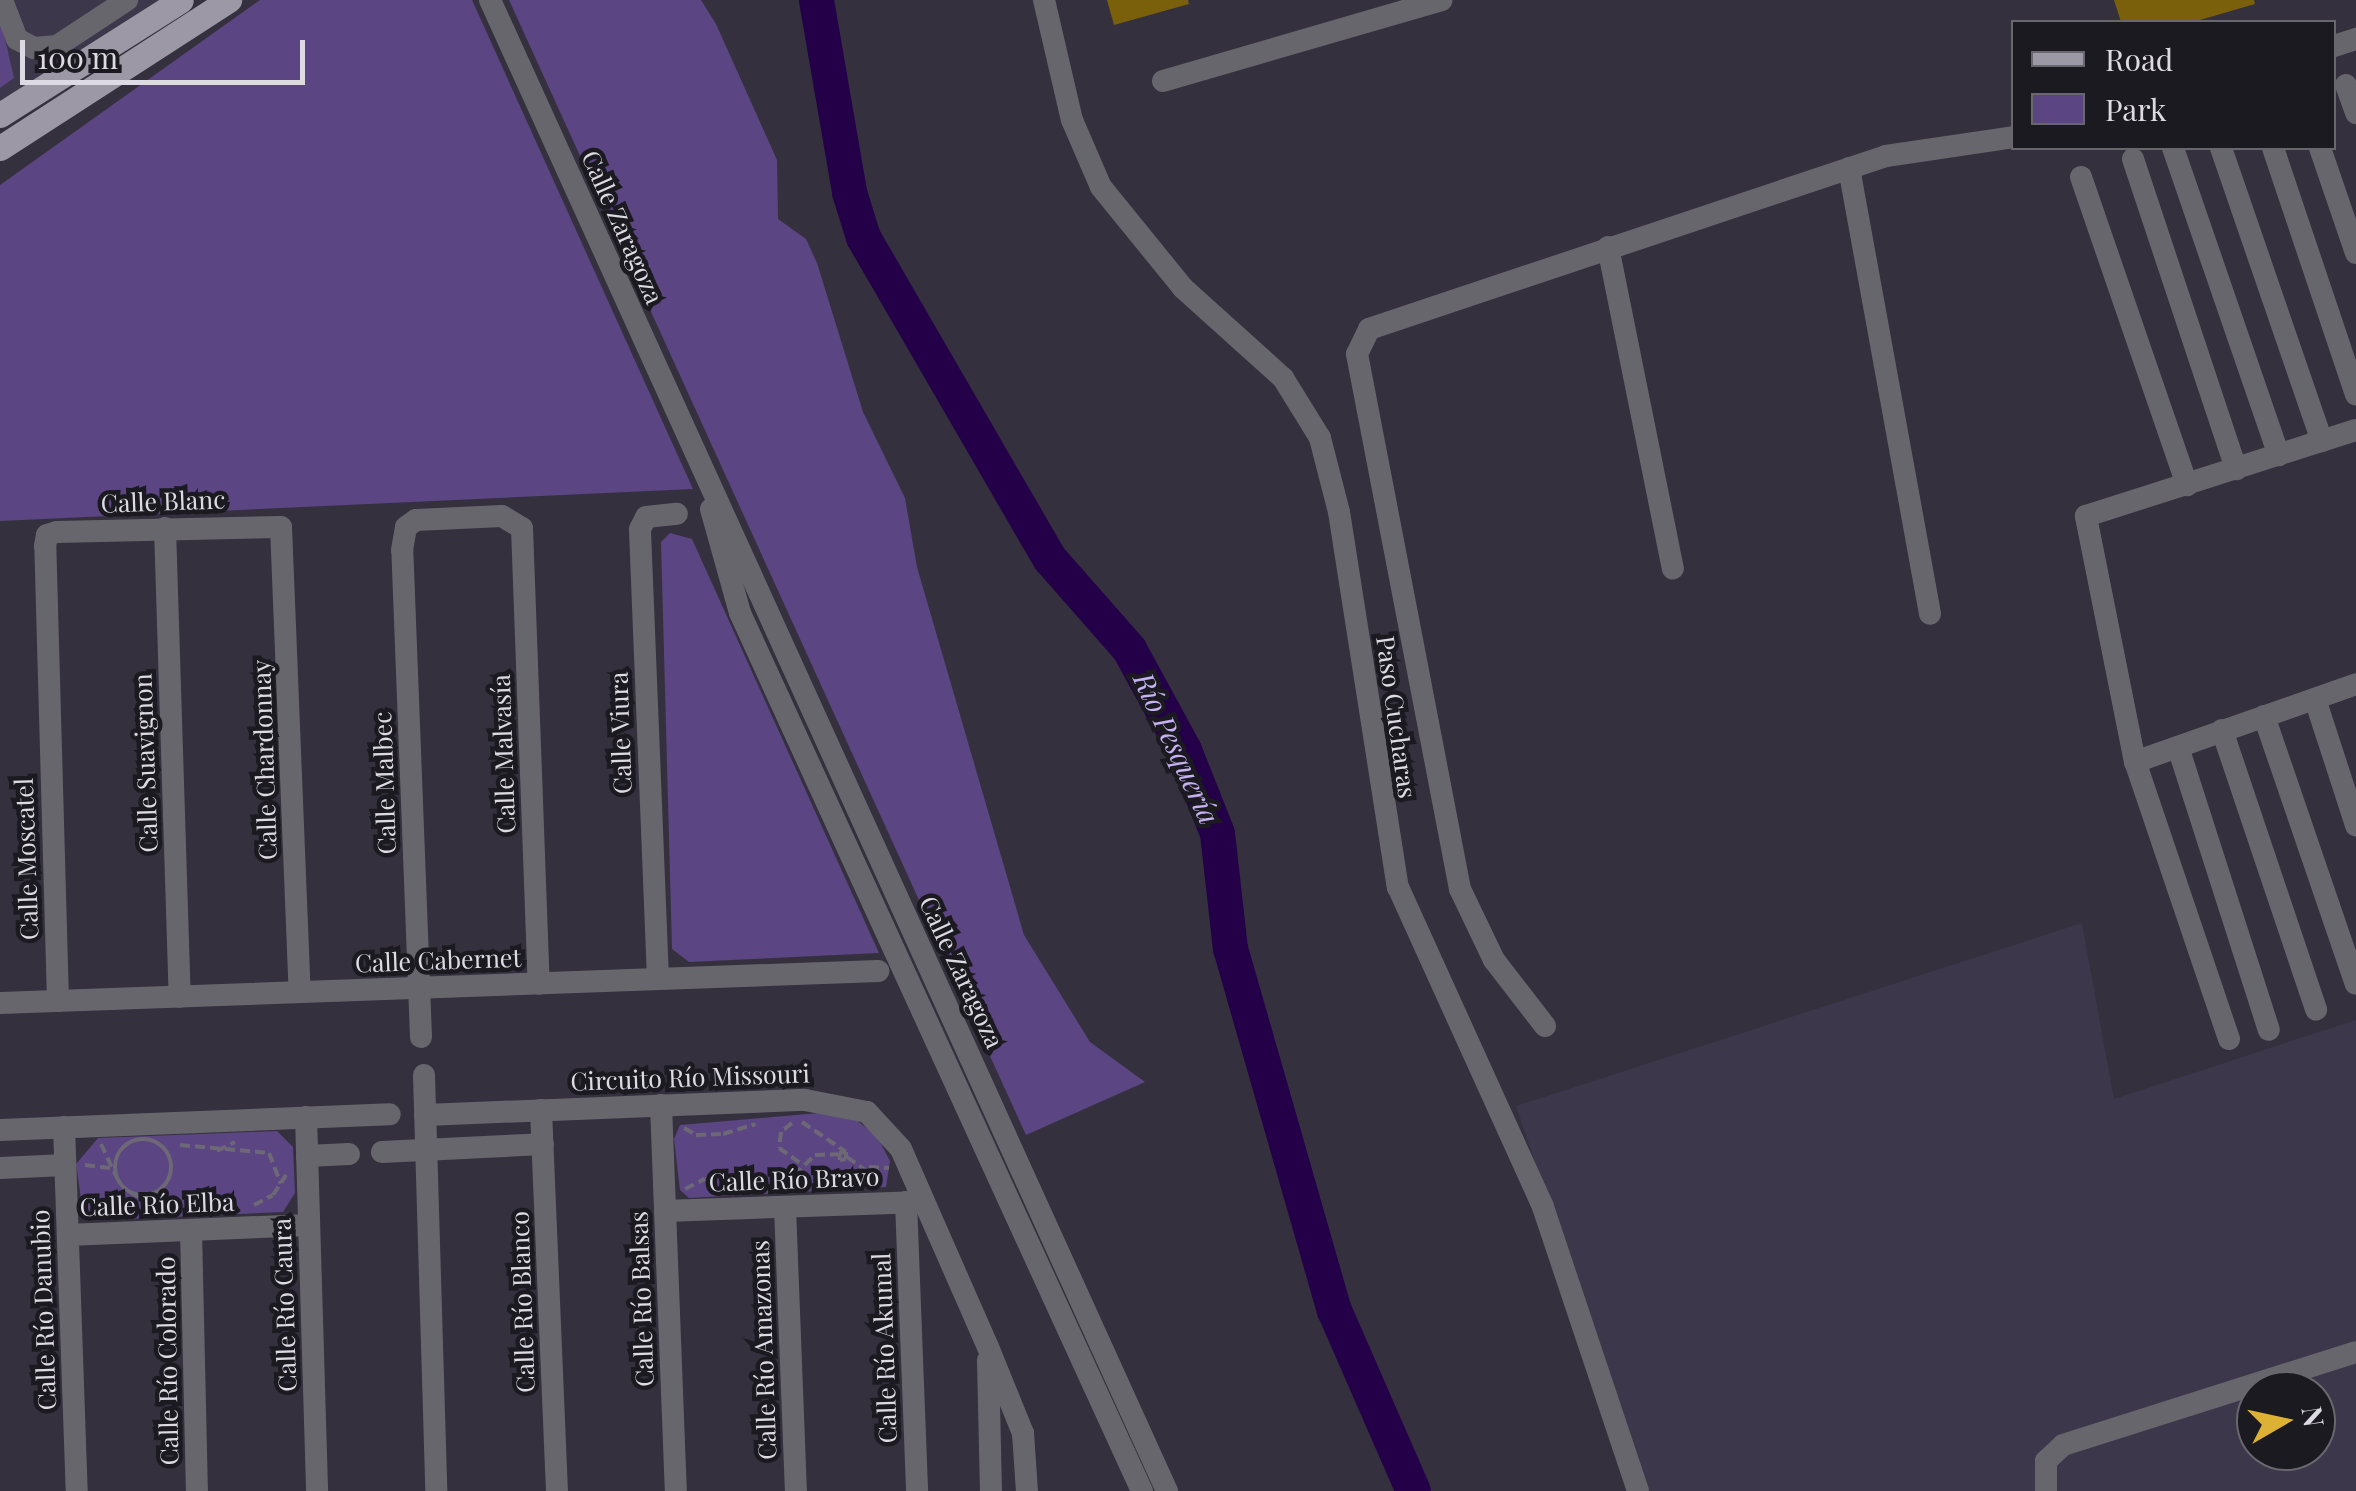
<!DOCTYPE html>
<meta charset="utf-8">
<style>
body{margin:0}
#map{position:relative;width:2356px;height:1491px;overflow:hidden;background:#34303e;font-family:"Playfair Display",serif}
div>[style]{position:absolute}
.built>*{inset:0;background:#3d374b}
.green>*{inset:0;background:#5b4582}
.river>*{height:35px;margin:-17.5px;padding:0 17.5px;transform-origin:17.5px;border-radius:17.5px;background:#240049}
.building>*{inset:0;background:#7b600c}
.path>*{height:4px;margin-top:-2px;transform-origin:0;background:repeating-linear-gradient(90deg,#6c6875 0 10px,transparent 0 15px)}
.path>.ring{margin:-2px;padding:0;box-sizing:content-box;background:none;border:4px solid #6c6875;border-radius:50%}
.minor>*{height:22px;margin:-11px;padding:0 11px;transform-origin:11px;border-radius:11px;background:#68666d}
.major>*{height:25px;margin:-12.5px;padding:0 12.5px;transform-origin:12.5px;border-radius:12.5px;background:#9c98a5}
span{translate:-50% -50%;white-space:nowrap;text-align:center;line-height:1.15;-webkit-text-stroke:9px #1b1a20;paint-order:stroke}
.street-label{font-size:25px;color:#dddae3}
.water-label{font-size:28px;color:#c6b1f2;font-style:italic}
.legend{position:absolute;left:2011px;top:20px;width:325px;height:130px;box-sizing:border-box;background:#1b1a20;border:2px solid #69676e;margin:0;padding:12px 18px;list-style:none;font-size:30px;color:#dddae3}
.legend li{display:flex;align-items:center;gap:20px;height:50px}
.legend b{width:50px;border:2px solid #69676e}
.north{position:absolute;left:2236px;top:1371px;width:100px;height:100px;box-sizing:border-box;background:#1b1a20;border:2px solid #69676e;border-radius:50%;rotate:81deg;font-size:28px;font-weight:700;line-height:40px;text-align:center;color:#dddae3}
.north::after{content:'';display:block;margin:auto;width:35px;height:45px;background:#ddb133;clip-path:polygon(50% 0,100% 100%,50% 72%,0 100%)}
.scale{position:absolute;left:20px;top:40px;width:285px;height:45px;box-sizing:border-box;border:5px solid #dddae3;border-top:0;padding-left:12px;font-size:30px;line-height:35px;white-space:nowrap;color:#dddae3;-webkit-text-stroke:8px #1b1a20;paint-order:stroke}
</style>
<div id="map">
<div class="built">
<div style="clip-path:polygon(0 0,164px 0,0 104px)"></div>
<div style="clip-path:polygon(evenodd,2082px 923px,2114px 1099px,2356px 1020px,2356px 1491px,1646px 1491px,1516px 1106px,2082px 923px,2256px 1391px,2316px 1391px,2316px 1451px,2256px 1451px,2256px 1391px)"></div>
</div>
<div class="green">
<div style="clip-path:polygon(260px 0,472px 0,693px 489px,0 521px,0 185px)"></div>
<div style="clip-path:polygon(509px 0,701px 0,716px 24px,777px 160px,778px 219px,806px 239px,817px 263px,863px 412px,905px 498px,917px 567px,1024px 935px,1090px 1042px,1145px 1082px,1026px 1135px)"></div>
<div style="clip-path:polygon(0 17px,14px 78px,0 88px)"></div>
<div style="clip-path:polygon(670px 533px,692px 539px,879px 953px,689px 962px,672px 949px,661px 542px)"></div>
<div style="clip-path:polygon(830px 1112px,851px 1116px,877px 1136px,890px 1161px,886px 1187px,689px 1198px,680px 1190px,674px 1139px,680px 1125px)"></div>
<div style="clip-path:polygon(277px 1131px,293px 1147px,295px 1193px,283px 1212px,99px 1220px,83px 1213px,76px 1164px,98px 1138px)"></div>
</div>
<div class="river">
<div style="left:816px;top:0;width:195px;rotate:80.2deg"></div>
<div style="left:849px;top:192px;width:47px;rotate:72.7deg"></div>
<div style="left:863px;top:237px;width:372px;rotate:59.9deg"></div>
<div style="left:1050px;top:559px;width:120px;rotate:48.7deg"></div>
<div style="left:1129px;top:649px;width:115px;rotate:61.4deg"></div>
<div style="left:1184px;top:750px;width:89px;rotate:68.3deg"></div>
<div style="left:1217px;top:833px;width:116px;rotate:83.6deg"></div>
<div style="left:1230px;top:948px;width:377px;rotate:74deg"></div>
<div style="left:1334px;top:1310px;width:197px;rotate:66.4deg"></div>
</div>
<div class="building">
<div style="clip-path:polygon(1107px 0,1188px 0,1189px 4px,1114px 25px)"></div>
<div style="clip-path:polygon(2114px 0,2254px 0,2255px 4px,2193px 22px,2121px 22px)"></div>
</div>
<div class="path">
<div style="left:802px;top:1122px;width:53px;rotate:34.3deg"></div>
<div style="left:792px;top:1123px;width:14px;rotate:141deg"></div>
<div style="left:781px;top:1132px;width:16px;rotate:97deg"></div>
<div style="left:779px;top:1148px;width:28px;rotate:35deg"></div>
<div style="left:684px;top:1128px;width:14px;rotate:30deg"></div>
<div style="left:696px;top:1135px;width:27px;rotate:-2deg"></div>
<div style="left:723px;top:1134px;width:34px;rotate:-17deg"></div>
<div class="ring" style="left:115px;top:1139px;width:52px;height:52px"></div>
<div style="left:101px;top:1144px;width:35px;rotate:65deg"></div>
<div style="left:180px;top:1145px;width:89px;rotate:5.1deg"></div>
<div style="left:269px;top:1153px;width:33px;rotate:69deg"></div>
<div style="left:217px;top:1151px;width:20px;rotate:-27deg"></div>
<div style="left:846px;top:1152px;width:7px;rotate:90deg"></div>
<div style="left:846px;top:1159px;width:6px;rotate:171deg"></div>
<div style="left:840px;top:1160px;width:7px;rotate:-98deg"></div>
<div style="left:839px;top:1153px;width:7px;rotate:-8deg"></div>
<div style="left:847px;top:1157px;width:44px;rotate:35.8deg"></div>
<div style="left:85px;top:1165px;width:25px;rotate:7deg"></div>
<div style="left:869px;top:1167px;width:20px;rotate:3deg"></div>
<div style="left:783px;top:1186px;width:45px;rotate:-44.1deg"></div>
<div style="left:815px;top:1155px;width:23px;rotate:-2deg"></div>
<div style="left:685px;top:1189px;width:22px;rotate:-27deg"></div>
<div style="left:705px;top:1179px;width:47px;rotate:8.7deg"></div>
<div style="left:130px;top:1192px;width:35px;rotate:29deg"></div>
<div style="left:254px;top:1205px;width:21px;rotate:-28deg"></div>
<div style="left:273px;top:1195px;width:24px;rotate:-57deg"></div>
</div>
<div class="minor">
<div style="left:2px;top:0;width:42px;rotate:69deg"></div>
<div style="left:17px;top:39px;width:19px;rotate:28deg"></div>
<div style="left:34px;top:48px;width:23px;rotate:-5deg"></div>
<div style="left:57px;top:46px;width:84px;rotate:-33.3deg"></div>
<div style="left:490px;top:0;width:1638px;rotate:65.58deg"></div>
<div style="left:1044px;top:0;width:123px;rotate:76.9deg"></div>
<div style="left:1072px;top:120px;width:73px;rotate:66.6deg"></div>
<div style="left:1101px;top:187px;width:130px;rotate:50.9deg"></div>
<div style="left:1183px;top:288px;width:135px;rotate:42deg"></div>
<div style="left:1283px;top:378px;width:70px;rotate:58.3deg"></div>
<div style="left:1320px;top:438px;width:76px;rotate:75.6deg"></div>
<div style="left:1339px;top:512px;width:380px;rotate:81.1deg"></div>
<div style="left:1398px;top:887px;width:351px;rotate:65.6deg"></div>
<div style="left:1543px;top:1207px;width:299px;rotate:71.5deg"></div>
<div style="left:2334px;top:46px;width:23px;rotate:-18deg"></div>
<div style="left:1163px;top:81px;width:290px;rotate:-16.2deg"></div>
<div style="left:2346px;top:85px;width:30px;rotate:70deg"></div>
<div style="left:2173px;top:148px;width:325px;rotate:71deg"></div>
<div style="left:2221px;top:148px;width:310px;rotate:71deg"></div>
<div style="left:2273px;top:148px;width:260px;rotate:71.4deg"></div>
<div style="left:2320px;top:148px;width:111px;rotate:71.1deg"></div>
<div style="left:2133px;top:159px;width:327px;rotate:71.6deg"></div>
<div style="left:1849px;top:168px;width:453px;rotate:79.7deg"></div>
<div style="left:2081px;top:177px;width:326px;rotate:71deg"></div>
<div style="left:1608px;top:247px;width:328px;rotate:78.6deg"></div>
<div style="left:711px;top:509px;width:108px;rotate:74.4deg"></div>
<div style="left:740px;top:613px;width:966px;rotate:65.4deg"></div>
<div style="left:165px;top:528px;width:469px;rotate:88.2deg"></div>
<div style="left:2315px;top:699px;width:133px;rotate:72deg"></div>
<div style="left:2264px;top:716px;width:283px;rotate:71.1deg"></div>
<div style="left:2222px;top:730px;width:295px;rotate:71.4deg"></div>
<div style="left:2178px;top:747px;width:297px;rotate:72.2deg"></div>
<div style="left:2135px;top:762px;width:234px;rotate:-19.4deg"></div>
<div style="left:658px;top:979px;width:450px;rotate:-92.3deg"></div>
<div style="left:640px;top:529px;width:13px;rotate:-63deg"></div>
<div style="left:646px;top:517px;width:31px;rotate:-6deg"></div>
<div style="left:58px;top:1001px;width:455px;rotate:-91.6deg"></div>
<div style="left:45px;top:546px;width:11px;rotate:-80deg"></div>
<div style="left:47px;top:535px;width:10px;rotate:-17deg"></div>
<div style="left:57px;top:532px;width:224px;rotate:-1.3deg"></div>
<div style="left:281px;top:527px;width:465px;rotate:87.7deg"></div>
<div style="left:0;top:1003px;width:879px;rotate:-2.09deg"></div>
<div style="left:1545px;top:1026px;width:83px;rotate:-127.7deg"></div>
<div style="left:1494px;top:960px;width:79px;rotate:-115.6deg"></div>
<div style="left:1460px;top:889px;width:545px;rotate:-100.9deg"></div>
<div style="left:1357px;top:354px;width:28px;rotate:-64deg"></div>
<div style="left:1369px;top:329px;width:545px;rotate:-18.5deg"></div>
<div style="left:1886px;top:156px;width:129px;rotate:-8.4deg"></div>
<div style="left:421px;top:1037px;width:487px;rotate:-92.2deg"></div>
<div style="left:402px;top:550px;width:23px;rotate:-80deg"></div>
<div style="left:406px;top:527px;width:12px;rotate:-35deg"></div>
<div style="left:416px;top:520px;width:86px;rotate:-2.7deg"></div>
<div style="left:502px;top:516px;width:23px;rotate:31deg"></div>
<div style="left:522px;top:528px;width:456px;rotate:87.9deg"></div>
<div style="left:2229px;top:1039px;width:293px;rotate:-108.7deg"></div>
<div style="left:2135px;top:762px;width:251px;rotate:-101.3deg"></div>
<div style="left:2086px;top:516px;width:283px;rotate:-17.7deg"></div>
<div style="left:424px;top:1075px;width:416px;rotate:88.3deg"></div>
<div style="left:661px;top:1105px;width:386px;rotate:87.8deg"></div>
<div style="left:541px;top:1110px;width:381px;rotate:87.6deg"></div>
<div style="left:425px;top:1115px;width:380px;rotate:-2.3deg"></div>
<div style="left:805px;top:1100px;width:63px;rotate:11deg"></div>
<div style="left:867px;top:1112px;width:50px;rotate:47.4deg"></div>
<div style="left:901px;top:1149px;width:216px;rotate:66.3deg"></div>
<div style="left:988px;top:1347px;width:93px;rotate:67.9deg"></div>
<div style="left:1023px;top:1433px;width:58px;rotate:86.1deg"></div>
<div style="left:306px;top:1117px;width:374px;rotate:88.3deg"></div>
<div style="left:64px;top:1127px;width:364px;rotate:88deg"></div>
<div style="left:0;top:1130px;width:390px;rotate:-2.3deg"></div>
<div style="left:382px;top:1152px;width:161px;rotate:-2.8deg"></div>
<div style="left:307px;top:1156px;width:42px;rotate:-2.7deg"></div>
<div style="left:0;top:1168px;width:65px;rotate:-2.6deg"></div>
<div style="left:906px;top:1202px;width:289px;rotate:87.8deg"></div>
<div style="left:785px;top:1207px;width:284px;rotate:87.8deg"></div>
<div style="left:665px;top:1211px;width:256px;rotate:-2deg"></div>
<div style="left:191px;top:1230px;width:261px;rotate:88.7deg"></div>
<div style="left:68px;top:1235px;width:241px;rotate:-2.4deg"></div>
<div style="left:988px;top:1360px;width:131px;rotate:88.7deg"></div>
<div style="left:2046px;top:1491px;width:30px;rotate:-90deg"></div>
<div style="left:2046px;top:1461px;width:23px;rotate:-43deg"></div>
<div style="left:2063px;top:1445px;width:307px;rotate:-17.6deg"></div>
</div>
<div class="major">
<div style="left:0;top:115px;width:214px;rotate:-32.4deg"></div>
<div style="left:0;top:148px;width:273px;rotate:-32.9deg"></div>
</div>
<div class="street-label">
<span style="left:623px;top:227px;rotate:66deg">Calle Zaragoza</span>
<span style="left:163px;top:501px;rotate:-2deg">Calle Blanc</span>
<span style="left:1397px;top:717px;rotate:82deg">Paso Cucharas</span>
<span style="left:620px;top:733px;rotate:-92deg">Calle Viura</span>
<span style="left:503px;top:754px;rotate:-92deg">Calle Malvasía</span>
<span style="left:264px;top:760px;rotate:-92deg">Calle Chardonnay</span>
<span style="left:145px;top:763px;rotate:-92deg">Calle Suavignon</span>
<span style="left:384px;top:783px;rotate:-92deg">Calle Malbec</span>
<span style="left:26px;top:859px;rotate:-92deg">Calle Moscatel</span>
<span style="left:438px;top:960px;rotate:-2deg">Calle Cabernet</span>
<span style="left:962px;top:972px;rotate:65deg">Calle Zaragoza</span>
<span style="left:690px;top:1077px;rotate:-2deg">Circuito Río Missouri</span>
<span style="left:794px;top:1179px;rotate:-2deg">Calle Río Bravo</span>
<span style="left:157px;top:1204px;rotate:-2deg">Calle Río Elba</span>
<span style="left:641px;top:1299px;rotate:-92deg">Calle Río Balsas</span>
<span style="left:522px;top:1302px;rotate:-92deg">Calle Río Blanco</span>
<span style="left:284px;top:1305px;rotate:-92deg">Calle Río Caura</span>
<span style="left:43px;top:1310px;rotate:-92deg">Calle Río Danubio</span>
<span style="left:884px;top:1348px;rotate:-92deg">Calle Río Akumal</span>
<span style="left:763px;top:1350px;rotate:-92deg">Calle Río Amazonas</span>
<span style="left:167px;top:1361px;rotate:-91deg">Calle Río Colorado</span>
</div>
<div class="water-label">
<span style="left:1177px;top:748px;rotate:65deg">Río Pesquería</span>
</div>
<ul class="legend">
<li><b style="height:12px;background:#9c98a5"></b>Road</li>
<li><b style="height:28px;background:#5b4582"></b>Park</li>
</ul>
<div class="north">N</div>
<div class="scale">100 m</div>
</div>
